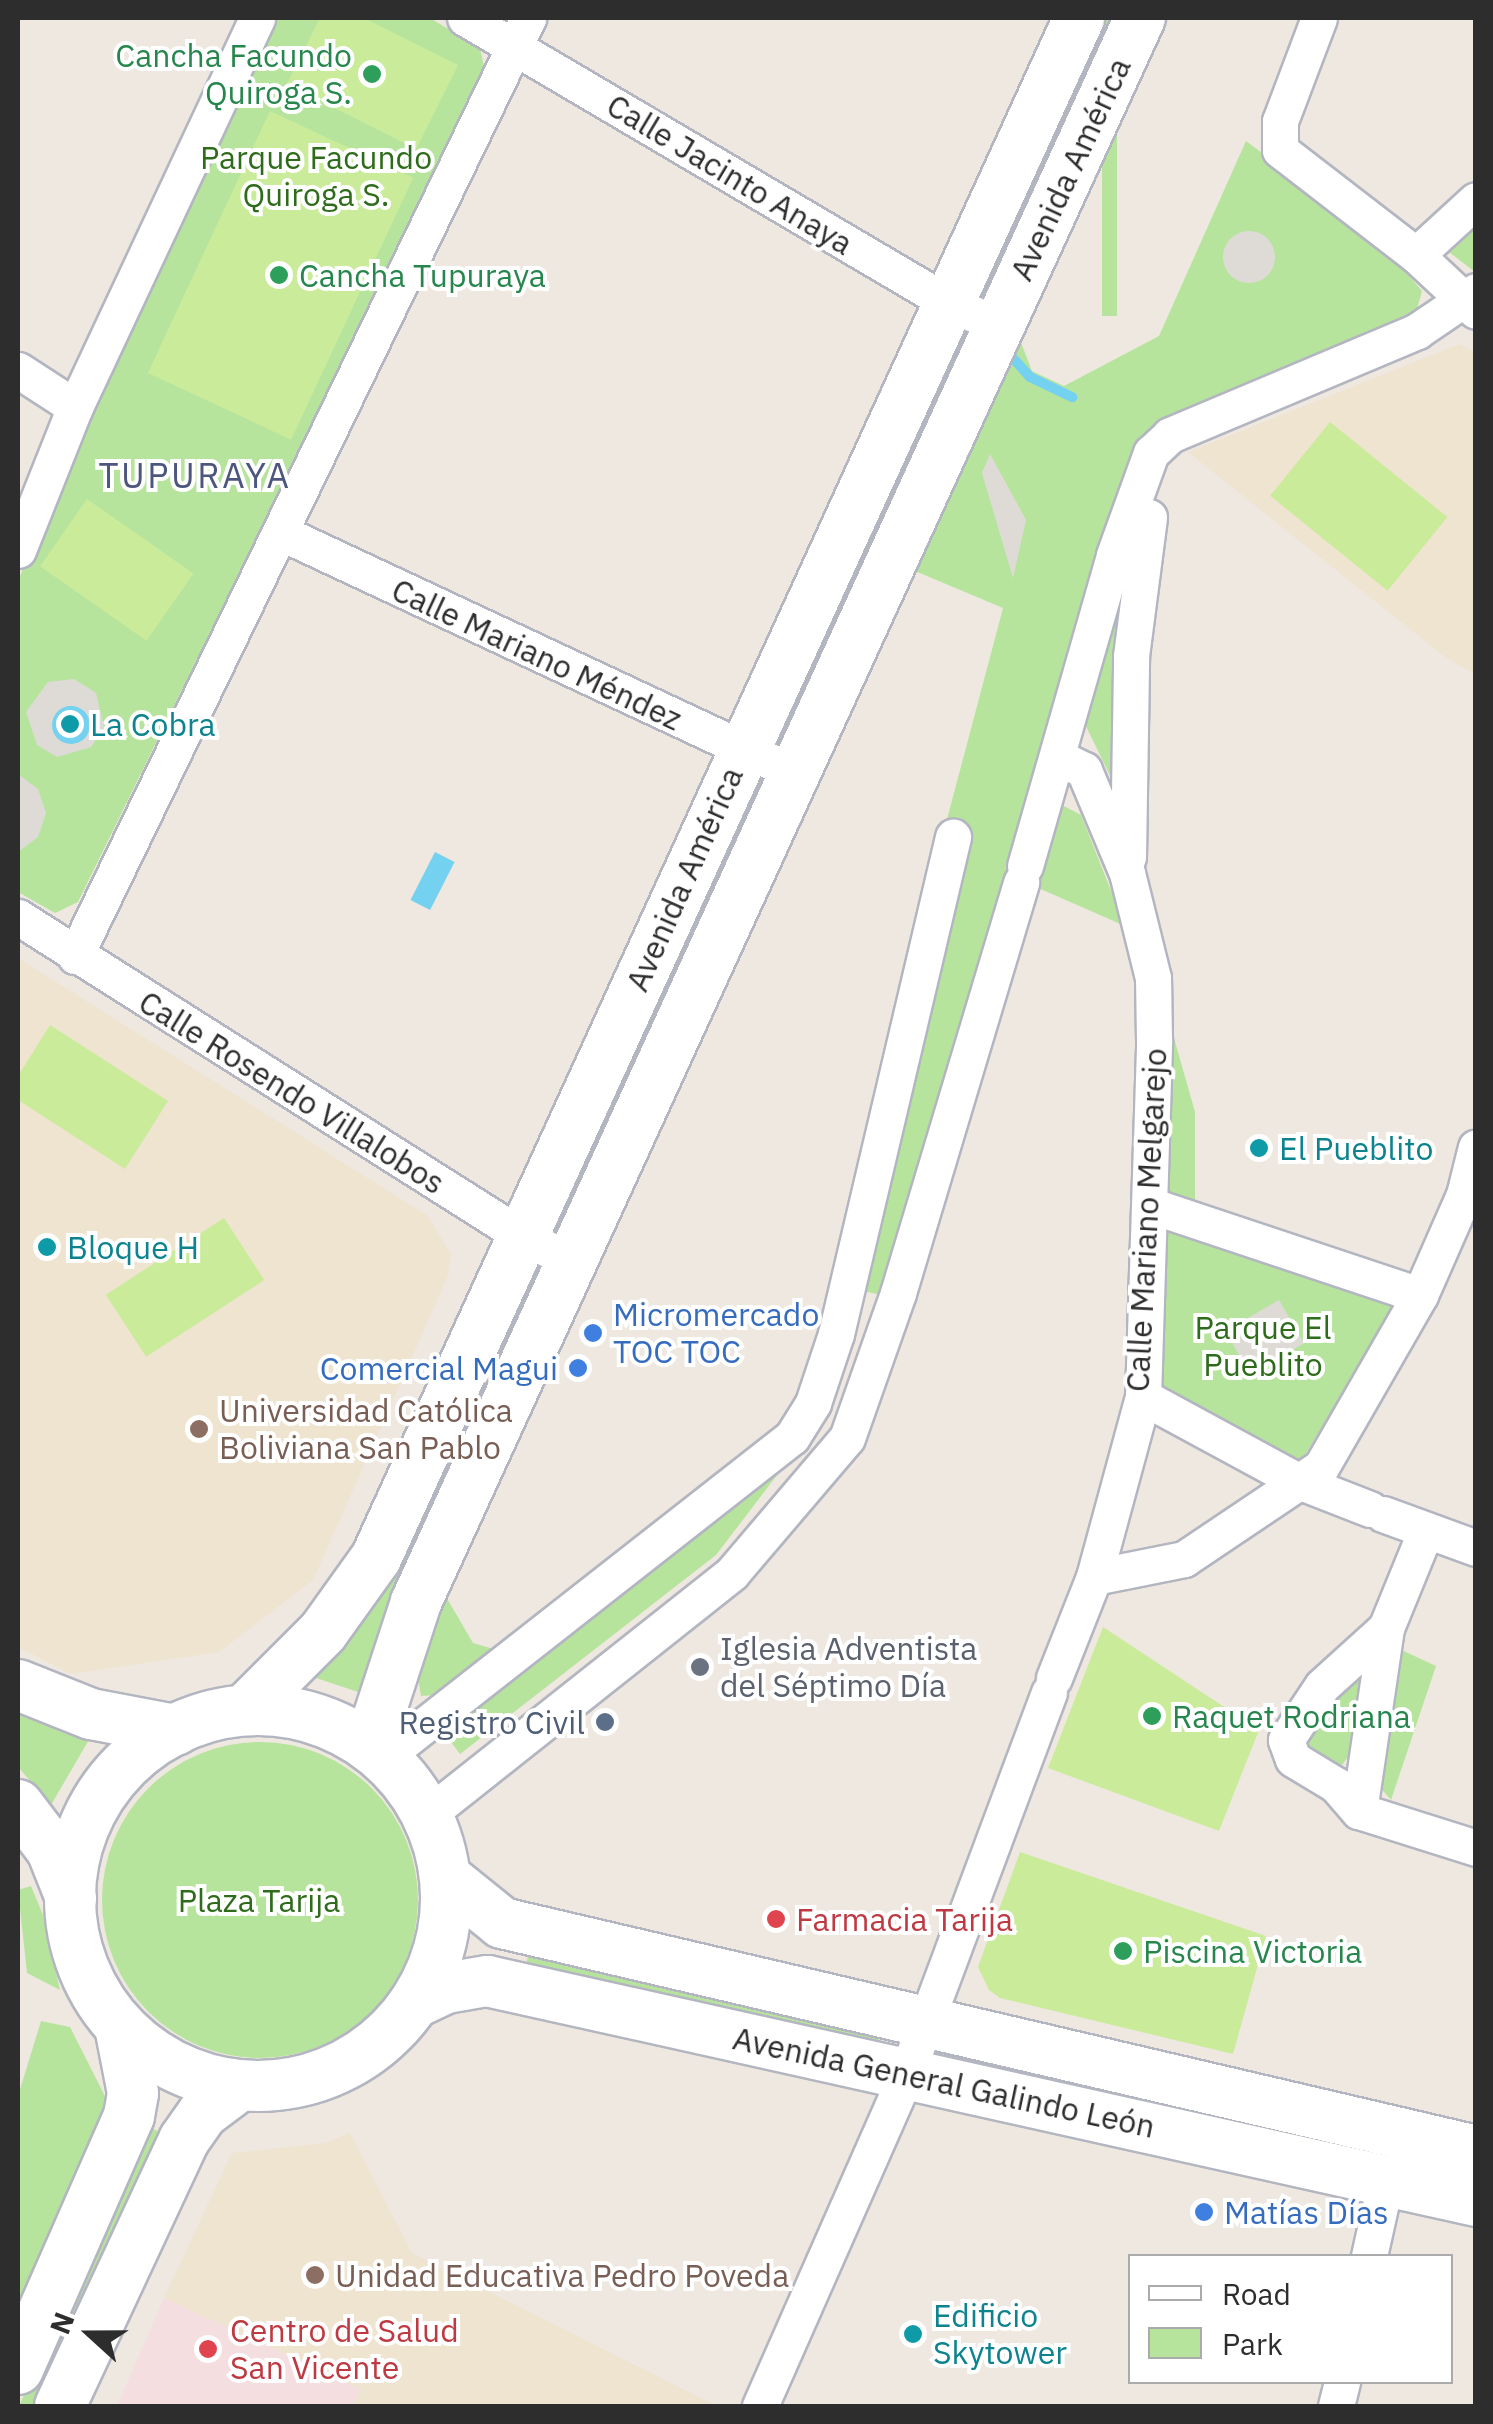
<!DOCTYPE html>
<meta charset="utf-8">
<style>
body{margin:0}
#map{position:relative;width:1493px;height:2424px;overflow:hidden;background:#eee8e0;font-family:"IBM Plex Sans",sans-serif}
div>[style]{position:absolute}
.education>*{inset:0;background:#efe4d0}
.medical>*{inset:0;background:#f4dedf}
.green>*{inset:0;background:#b7e49d;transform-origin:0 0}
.round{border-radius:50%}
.pitch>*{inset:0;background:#caeb99;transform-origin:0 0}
.plaza>*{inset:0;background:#dedbd7;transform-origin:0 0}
.water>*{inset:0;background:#74d1ef;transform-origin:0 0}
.stream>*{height:10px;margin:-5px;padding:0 5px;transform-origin:5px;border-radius:5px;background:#74d1ef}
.roads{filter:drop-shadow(2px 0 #b3b6c0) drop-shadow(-2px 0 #b3b6c0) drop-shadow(0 2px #b3b6c0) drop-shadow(0 -2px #b3b6c0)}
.minor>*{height:35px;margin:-17.5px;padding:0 17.5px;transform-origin:17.5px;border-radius:17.5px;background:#fff}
.secondary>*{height:50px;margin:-25px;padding:0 25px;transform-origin:25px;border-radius:25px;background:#fff}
.secondary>.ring{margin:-25px;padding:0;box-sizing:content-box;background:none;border:50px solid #fff;border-radius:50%}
.dots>*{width:28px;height:28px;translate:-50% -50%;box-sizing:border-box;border:5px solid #fff;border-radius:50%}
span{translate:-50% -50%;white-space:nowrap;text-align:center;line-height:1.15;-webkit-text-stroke:8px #fff;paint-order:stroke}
.leisure-label{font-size:32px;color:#27864d}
.right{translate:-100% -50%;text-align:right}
.left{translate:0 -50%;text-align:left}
.park-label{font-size:32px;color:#2e6c1b}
.street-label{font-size:32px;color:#2d2d2d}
.culture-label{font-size:32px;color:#0d838f}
.shop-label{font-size:32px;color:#366cbe}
.education-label{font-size:32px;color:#785e54}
.worship-label{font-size:32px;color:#5b616d}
.service-label{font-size:32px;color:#4e5e75}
.health-label{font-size:32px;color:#be3a42}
.neighbourhood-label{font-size:35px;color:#4d577e;letter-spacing:2.5px}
.frame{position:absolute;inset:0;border:20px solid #2d2d2d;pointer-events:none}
.legend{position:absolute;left:1128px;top:2254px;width:325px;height:130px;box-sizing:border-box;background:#fff;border:2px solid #ababab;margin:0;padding:12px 18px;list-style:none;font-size:30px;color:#2d2d2d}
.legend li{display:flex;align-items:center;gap:20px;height:50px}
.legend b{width:50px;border:2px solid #ababab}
.north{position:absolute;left:40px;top:2284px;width:100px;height:100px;-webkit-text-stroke:8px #fff;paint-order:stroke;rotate:291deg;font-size:28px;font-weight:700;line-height:40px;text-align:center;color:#2d2d2d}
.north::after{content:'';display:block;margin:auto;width:35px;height:45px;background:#2d2d2d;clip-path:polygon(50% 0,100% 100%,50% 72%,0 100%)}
</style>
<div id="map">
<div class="education">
<div style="clip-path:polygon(1460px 344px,1475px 353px,1475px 674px,1445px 657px,1188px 452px)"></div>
<div style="clip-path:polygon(18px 958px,428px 1216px,451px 1254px,447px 1278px,313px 1580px,219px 1652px,71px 1674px,18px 1647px)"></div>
<div style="clip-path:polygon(350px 2133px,412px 2253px,717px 2406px,352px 2406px,360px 2389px,164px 2298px,232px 2153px,325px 2143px)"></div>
</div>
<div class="medical">
<div style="clip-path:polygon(164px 2298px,360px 2389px,352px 2406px,117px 2406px)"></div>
</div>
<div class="green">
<div style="clip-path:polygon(273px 18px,430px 18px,480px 48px,485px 71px,78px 902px,55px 913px,18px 892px,18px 581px,92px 404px)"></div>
<div style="left:1102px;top:18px;width:15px;height:298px"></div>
<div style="clip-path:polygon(1246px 141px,1380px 242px,1422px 291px,1417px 309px,1329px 355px,1168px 420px,1014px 848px,881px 1295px,859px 1290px,946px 823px,1003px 608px,915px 571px,1020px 340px,1032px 371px,1064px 386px,1159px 336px)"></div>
<div style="clip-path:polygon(1475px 210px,1475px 272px,1445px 249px)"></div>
<div style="left:950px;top:350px;width:14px;height:420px;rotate:25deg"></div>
<div style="clip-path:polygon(1124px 565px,1119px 794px,1083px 720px)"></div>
<div style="left:748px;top:790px;width:13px;height:450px;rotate:27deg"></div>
<div style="clip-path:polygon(1060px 804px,1081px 815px,1125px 926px,1036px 887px)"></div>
<div style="clip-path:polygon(1172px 1031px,1195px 1112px,1195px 1208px,1167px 1194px,1164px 1182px)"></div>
<div style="clip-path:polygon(1166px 1228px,1396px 1304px,1299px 1465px,1163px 1395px)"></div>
<div style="clip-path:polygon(531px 1271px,542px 1277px,370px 1696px,310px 1676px,378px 1601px)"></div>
<div style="clip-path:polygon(781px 1470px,716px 1555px,460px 1754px,439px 1726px)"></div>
<div style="clip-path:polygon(445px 1595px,473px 1643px,497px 1650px,435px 1695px,421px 1696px,416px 1667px)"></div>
<div style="clip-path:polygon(1395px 1647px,1436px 1666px,1391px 1800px,1378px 1785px)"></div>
<div style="clip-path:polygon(1372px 1658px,1354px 1749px,1342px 1765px,1301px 1751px,1311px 1719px)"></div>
<div style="clip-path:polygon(18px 1708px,90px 1738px,51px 1805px,18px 1767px)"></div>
<div class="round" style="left:102px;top:1742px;width:316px;height:316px"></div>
<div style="clip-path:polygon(31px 1886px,43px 1915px,60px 1990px,27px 1973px,18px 1890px)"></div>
<div style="left:528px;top:1956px;width:361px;height:9px;rotate:13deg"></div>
<div style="clip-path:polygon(41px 2021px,70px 2027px,110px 2106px,18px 2326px,18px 2096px)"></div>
<div style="left:945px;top:2051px;width:544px;height:9px;rotate:13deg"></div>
<div style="left:149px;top:2127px;width:14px;height:307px;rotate:25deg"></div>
</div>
<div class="pitch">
<div style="clip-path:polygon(320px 18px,364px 18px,458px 65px,416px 149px,287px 84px)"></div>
<div style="left:270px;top:111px;width:158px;height:289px;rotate:25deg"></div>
<div style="left:1330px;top:422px;width:151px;height:95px;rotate:39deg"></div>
<div style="left:87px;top:499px;width:130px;height:82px;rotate:35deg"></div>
<div style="clip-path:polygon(50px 1025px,168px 1101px,125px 1169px,18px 1100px,18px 1076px)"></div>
<div style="left:224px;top:1218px;width:74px;height:141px;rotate:57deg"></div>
<div style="clip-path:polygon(1103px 1627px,1259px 1730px,1219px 1831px,1048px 1768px)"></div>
<div style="clip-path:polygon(1020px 1852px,1266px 1936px,1233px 2054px,1000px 1998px,989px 1990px,978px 1967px)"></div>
</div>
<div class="plaza">
<div class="round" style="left:1223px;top:231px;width:52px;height:52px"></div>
<div style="clip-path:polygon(990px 454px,1026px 520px,1013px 578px,982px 473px)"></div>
<div style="clip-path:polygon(74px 679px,96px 693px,104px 727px,91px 747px,57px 757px,37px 745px,26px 712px,48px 682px)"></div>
<div style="clip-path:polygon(18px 774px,38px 789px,46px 813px,38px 837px,18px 852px)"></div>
<div style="left:1279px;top:1300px;width:50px;height:62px;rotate:60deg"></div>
</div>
<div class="water">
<div class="round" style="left:52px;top:706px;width:38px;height:38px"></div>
<div style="left:435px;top:852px;width:22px;height:54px;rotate:27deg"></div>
</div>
<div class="stream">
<div style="left:1012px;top:357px;width:27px;rotate:48deg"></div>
<div style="left:1030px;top:377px;width:47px;rotate:25.5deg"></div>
</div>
<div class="roads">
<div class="minor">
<div style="left:465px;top:18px;width:559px;rotate:30.51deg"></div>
<div style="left:947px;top:302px;width:56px;rotate:24.3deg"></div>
<div style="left:1319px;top:18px;width:110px;rotate:110.7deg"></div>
<div style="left:1280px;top:121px;width:29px;rotate:90deg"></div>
<div style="left:1280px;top:150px;width:172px;rotate:37.7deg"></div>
<div style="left:1416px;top:255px;width:82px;rotate:43deg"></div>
<div style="left:1416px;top:255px;width:81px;rotate:-42.5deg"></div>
<div style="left:18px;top:370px;width:68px;rotate:33deg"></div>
<div style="left:284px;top:534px;width:560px;rotate:25.05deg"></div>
<div style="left:18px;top:550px;width:154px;rotate:-68.3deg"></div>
<div style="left:75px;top:407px;width:429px;rotate:-64.9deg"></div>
<div style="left:1128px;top:857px;width:201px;rotate:-89.1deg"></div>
<div style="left:1131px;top:656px;width:140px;rotate:-82.6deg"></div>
<div style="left:1025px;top:866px;width:323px;rotate:-74deg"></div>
<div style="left:1114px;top:555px;width:109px;rotate:-70.1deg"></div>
<div style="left:1151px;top:453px;width:26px;rotate:-43deg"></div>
<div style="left:1170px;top:435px;width:268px;rotate:-22.8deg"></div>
<div style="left:1417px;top:331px;width:71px;rotate:-34.1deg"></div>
<div style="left:18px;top:917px;width:596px;rotate:32.33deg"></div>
<div style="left:522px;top:1236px;width:55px;rotate:27deg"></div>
<div style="left:75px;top:956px;width:1042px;rotate:-64.22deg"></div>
<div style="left:1152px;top:1206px;width:282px;rotate:18.4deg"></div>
<div style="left:1143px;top:1397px;width:176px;rotate:28.5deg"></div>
<div style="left:1298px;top:1481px;width:77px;rotate:21.3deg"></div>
<div style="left:1383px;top:1514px;width:99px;rotate:20.1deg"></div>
<div style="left:1426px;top:1530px;width:106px;rotate:112.2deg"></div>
<div style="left:1386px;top:1628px;width:86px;rotate:137.8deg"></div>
<div style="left:1322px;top:1686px;width:65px;rotate:123.7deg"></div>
<div style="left:1286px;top:1740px;width:20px;rotate:70deg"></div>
<div style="left:1293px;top:1759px;width:50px;rotate:31.2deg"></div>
<div style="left:1336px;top:1785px;width:35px;rotate:49deg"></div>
<div style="left:1359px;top:1811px;width:123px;rotate:17.5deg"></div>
<div style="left:1094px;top:1577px;width:92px;rotate:-11.3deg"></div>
<div style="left:1184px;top:1559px;width:165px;rotate:-33.9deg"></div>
<div style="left:1321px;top:1467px;width:198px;rotate:-60.1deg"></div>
<div style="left:1420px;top:1295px;width:109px;rotate:-66.3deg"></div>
<div style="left:1464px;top:1195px;width:49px;rotate:-76deg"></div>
<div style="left:1054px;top:1678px;width:109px;rotate:-68.4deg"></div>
<div style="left:1094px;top:1577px;width:187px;rotate:-74.8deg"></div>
<div style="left:1143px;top:1397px;width:357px;rotate:-88.2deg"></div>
<div style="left:1154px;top:1040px;width:62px;rotate:-90.9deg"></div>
<div style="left:1153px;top:978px;width:108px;rotate:-103.9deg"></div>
<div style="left:1127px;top:873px;width:112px;rotate:-112.7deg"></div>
<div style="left:1084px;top:770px;width:30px;rotate:-154deg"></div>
<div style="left:385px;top:1756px;width:517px;rotate:-38.09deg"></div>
<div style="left:792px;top:1437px;width:40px;rotate:-58deg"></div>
<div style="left:813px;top:1403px;width:73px;rotate:-71.6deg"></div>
<div style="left:836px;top:1334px;width:511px;rotate:-76.75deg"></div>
<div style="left:1359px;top:1811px;width:185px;rotate:-81.6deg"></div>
<div style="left:427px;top:1815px;width:389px;rotate:-38.4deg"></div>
<div style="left:732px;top:1573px;width:177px;rotate:-49.6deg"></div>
<div style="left:847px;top:1438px;width:154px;rotate:-70.6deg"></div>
<div style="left:898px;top:1293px;width:429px;rotate:-73.3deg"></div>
<div style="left:1369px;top:2256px;width:78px;rotate:-77.4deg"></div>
<div style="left:760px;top:2406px;width:362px;rotate:-66.2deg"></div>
<div style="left:906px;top:2075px;width:408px;rotate:-69.5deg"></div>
<div style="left:1336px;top:2406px;width:25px;rotate:-76deg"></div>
</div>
<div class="secondary">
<div style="left:18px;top:1685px;width:79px;rotate:21.7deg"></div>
<div style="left:91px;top:1714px;width:86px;rotate:10.8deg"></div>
<div style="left:245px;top:1710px;width:110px;rotate:-45deg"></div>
<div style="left:323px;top:1632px;width:91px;rotate:-54.4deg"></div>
<div style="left:376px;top:1558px;width:1693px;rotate:-65.46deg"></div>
<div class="ring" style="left:70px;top:1710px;width:326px;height:326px"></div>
<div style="left:369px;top:1746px;width:151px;rotate:-71.9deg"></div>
<div style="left:416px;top:1602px;width:1742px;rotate:-65.44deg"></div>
<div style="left:18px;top:1805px;width:56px;rotate:52.9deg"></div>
<div style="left:52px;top:1850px;width:52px;rotate:68.4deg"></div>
<div style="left:445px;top:1877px;width:73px;rotate:38.9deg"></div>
<div style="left:502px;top:1923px;width:1000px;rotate:13.17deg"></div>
<div style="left:414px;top:2003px;width:35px;rotate:-25deg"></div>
<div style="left:446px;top:1988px;width:42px;rotate:-9.7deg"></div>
<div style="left:487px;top:1981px;width:1013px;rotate:12.54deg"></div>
<div style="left:18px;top:2369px;width:276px;rotate:-66.3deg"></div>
<div style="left:129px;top:2116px;width:23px;rotate:-80deg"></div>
<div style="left:133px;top:2093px;width:67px;rotate:-101.1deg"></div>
<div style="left:60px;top:2406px;width:293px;rotate:-65deg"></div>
<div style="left:184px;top:2140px;width:33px;rotate:-55deg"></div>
<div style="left:203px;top:2113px;width:45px;rotate:-36.9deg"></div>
</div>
</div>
<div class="dots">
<div style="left:372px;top:74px;background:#2e9e5b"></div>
<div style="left:279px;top:275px;background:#2e9e5b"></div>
<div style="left:70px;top:724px;background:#0f9aa8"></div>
<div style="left:1259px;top:1148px;background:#0f9aa8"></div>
<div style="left:47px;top:1247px;background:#0f9aa8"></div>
<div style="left:593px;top:1333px;background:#3f7fe0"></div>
<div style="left:578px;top:1368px;background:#3f7fe0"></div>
<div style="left:199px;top:1429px;background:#8d6e63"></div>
<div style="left:700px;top:1667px;background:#6b7280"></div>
<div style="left:1152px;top:1716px;background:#2e9e5b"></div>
<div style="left:605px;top:1722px;background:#5c6f8a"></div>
<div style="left:776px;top:1919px;background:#e0444e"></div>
<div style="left:1123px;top:1951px;background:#2e9e5b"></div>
<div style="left:1204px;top:2212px;background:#3f7fe0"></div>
<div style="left:315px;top:2275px;background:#8d6e63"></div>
<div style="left:913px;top:2334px;background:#0f9aa8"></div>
<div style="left:208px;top:2349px;background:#e0444e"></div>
</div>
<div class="leisure-label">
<span class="right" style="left:352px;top:74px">Cancha Facundo<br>Quiroga S.</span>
<span class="left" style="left:299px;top:275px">Cancha Tupuraya</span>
<span class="left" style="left:1172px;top:1716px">Raquet Rodriana</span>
<span class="left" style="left:1143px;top:1951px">Piscina Victoria</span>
</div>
<div class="park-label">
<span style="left:316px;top:176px">Parque Facundo<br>Quiroga S.</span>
<span style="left:1263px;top:1346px">Parque El<br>Pueblito</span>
<span style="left:259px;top:1900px">Plaza Tarija</span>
</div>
<div class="street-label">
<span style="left:1070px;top:169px;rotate:-65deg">Avenida América</span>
<span style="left:730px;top:174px;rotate:31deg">Calle Jacinto Anaya</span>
<span style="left:537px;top:654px;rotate:25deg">Calle Mariano Méndez</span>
<span style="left:684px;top:879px;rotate:-66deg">Avenida América</span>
<span style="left:292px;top:1092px;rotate:32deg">Calle Rosendo Villalobos</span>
<span style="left:1146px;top:1220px;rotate:-87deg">Calle Mariano Melgarejo</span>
<span style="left:944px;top:2082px;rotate:12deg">Avenida General Galindo León</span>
</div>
<div class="culture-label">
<span class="left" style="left:90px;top:724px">La Cobra</span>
<span class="left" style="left:1279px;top:1148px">El Pueblito</span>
<span class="left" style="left:67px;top:1247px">Bloque H</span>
<span class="left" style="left:933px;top:2334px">Edificio<br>Skytower</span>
</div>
<div class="shop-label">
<span class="left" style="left:613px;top:1333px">Micromercado<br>TOC TOC</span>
<span class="right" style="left:558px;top:1368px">Comercial Magui</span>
<span class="left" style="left:1224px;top:2212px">Matías Días</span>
</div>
<div class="education-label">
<span class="left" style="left:219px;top:1429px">Universidad Católica<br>Boliviana San Pablo</span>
<span class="left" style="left:335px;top:2275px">Unidad Educativa Pedro Poveda</span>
</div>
<div class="worship-label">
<span class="left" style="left:720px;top:1667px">Iglesia Adventista<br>del Séptimo Día</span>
</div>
<div class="service-label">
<span class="right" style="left:585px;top:1722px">Registro Civil</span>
</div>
<div class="health-label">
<span class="left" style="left:796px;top:1919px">Farmacia Tarija</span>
<span class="left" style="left:230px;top:2349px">Centro de Salud<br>San Vicente</span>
</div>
<div class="neighbourhood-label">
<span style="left:195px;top:475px">TUPURAYA</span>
</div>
<div class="frame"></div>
<ul class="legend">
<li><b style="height:12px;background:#fff"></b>Road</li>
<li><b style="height:28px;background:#b7e49d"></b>Park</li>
</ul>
<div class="north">N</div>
</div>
